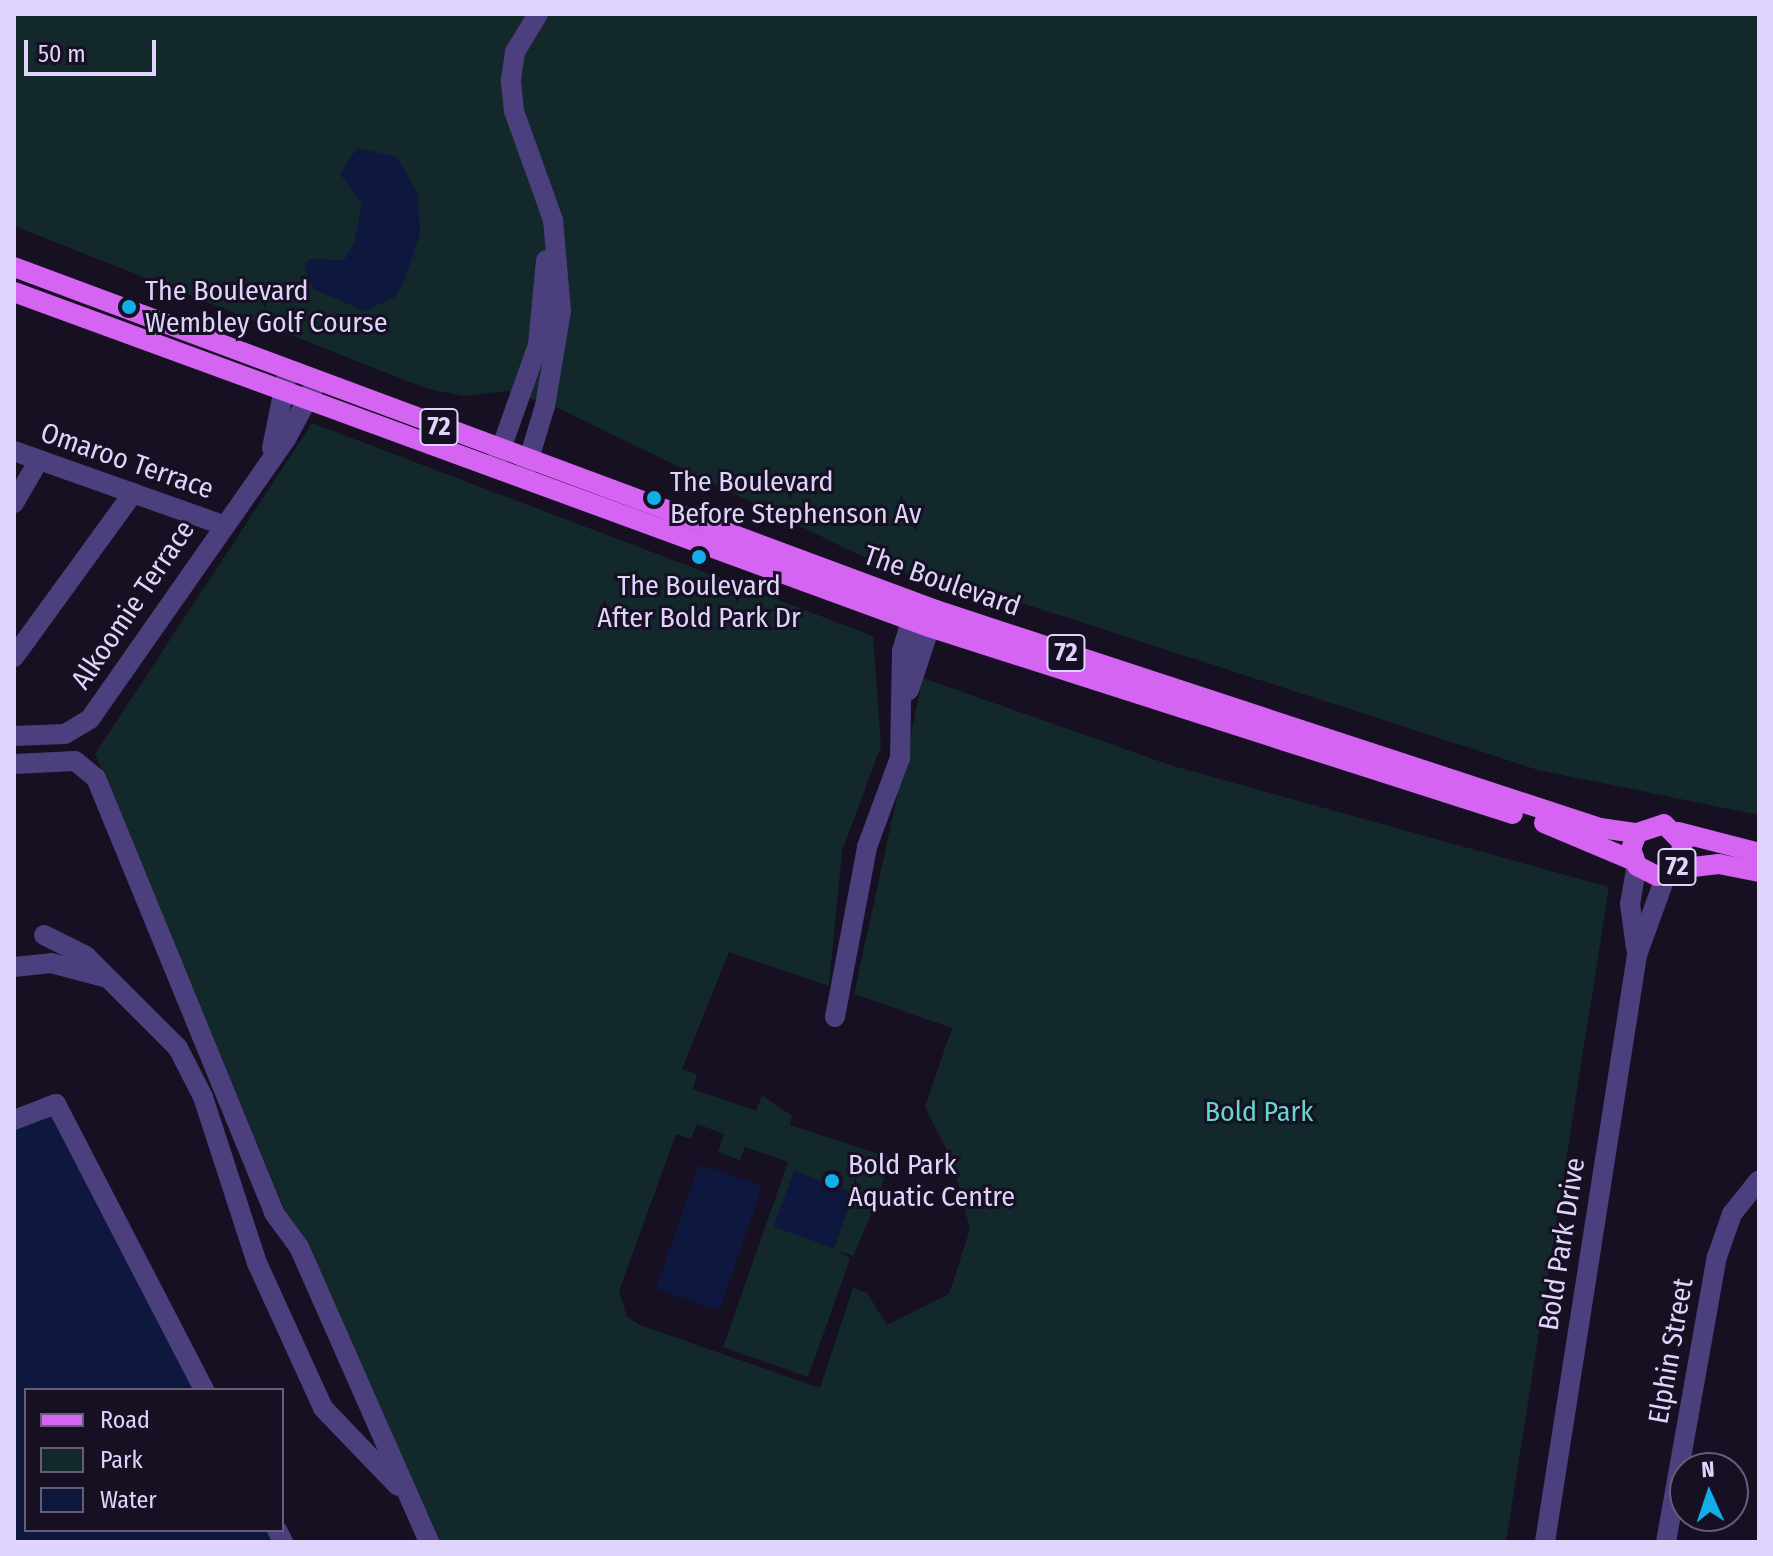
<!DOCTYPE html>
<style>
body{margin:0}
#map{position:relative;width:1773px;height:1556px;overflow:hidden;background:#161022;font-family:"Fira Sans Condensed",sans-serif}
div>[style]{position:absolute}
.green>*{inset:0;background:#13282b}
.water>*{inset:0;background:#0e173d;transform-origin:0 0}
.minor>*{height:20px;margin:-10px;padding:0 10px;transform-origin:10px;border-radius:10px;background:#4c3f7d}
.major>*{height:20px;margin:-10px;padding:0 10px;transform-origin:10px;border-radius:10px;background:#d664f2}
.dots>*{width:22px;height:22px;translate:-50% -50%;box-sizing:border-box;border:4px solid #161022;border-radius:50%}
span{translate:-50% -50%;white-space:nowrap;text-align:center;line-height:1.15;-webkit-text-stroke:6px #161022;paint-order:stroke}
.shield-label span{padding:2px 6px;background:#161022;border:2px solid;border-radius:6px;-webkit-text-stroke-width:0}
.shield-label{font-size:26px;color:#dfd4fb;font-weight:700}
.poi-label{font-size:28px;color:#dfd4fb}
.left{translate:0 -50%;text-align:left}
.street-label{font-size:28px;color:#dfd4fb}
.park-label{font-size:28px;color:#66d5cd}
.frame{position:absolute;inset:0;border:16px solid #dfd4fb;pointer-events:none}
.legend{position:absolute;left:24px;top:1388px;width:260px;height:144px;box-sizing:border-box;background:#161022;border:2px solid #665e79;margin:0;padding:10px 14px;list-style:none;font-size:24px;color:#dfd4fb}
.legend li{display:flex;align-items:center;gap:16px;height:40px}
.legend b{width:40px;border:2px solid #665e79}
.north{position:absolute;left:1669px;top:1452px;width:80px;height:80px;box-sizing:border-box;background:#161022;border:2px solid #665e79;border-radius:50%;rotate:357deg;font-size:22px;font-weight:700;line-height:32px;text-align:center;color:#dfd4fb}
.north::after{content:'';display:block;margin:auto;width:28px;height:36px;background:#13aee8;clip-path:polygon(50% 0,100% 100%,50% 72%,0 100%)}
.scale{position:absolute;left:24px;top:40px;width:132px;height:36px;box-sizing:border-box;border:4px solid #dfd4fb;border-top:0;padding-left:10px;font-size:24px;line-height:28px;white-space:nowrap;color:#dfd4fb;-webkit-text-stroke:6px #161022;paint-order:stroke}
</style>
<div id="map">
<div class="green">
<div style="clip-path:polygon(14px 14px,1759px 14px,1759px 815px,1538px 770px,1025px 604px,888px 569px,556px 407px,508px 391px,463px 396px,425px 388px,14px 226px)"></div>
<div style="clip-path:polygon(312px 423px,873px 636px,881px 746px,842px 851px,829px 986px,729px 952px,682px 1069px,697px 1074px,693px 1089px,756px 1111px,762px 1095px,792px 1116px,790px 1125px,891px 1158px,877px 1201px,853px 1256px,837px 1250px,850px 1259px,808px 1377px,723px 1347px,788px 1162px,745px 1147px,740px 1160px,718px 1152px,724px 1134px,697px 1124px,691px 1139px,676px 1134px,619px 1291px,627px 1317px,640px 1325px,820px 1388px,853px 1288px,867px 1293px,887px 1325px,949px 1294px,970px 1229px,952px 1160px,925px 1107px,952px 1028px,854px 994px,923px 678px,1173px 766px,1609px 887px,1506px 1542px,423px 1542px,95px 754px)"></div>
</div>
<div class="water">
<div style="clip-path:polygon(357px 148px,397px 157px,418px 194px,420px 234px,404px 282px,395px 297px,365px 311px,313px 289px,304px 266px,309px 259px,344px 260px,354px 244px,362px 203px,340px 174px)"></div>
<div style="clip-path:polygon(51px 1110px,194px 1390px,26px 1390px,26px 1530px,266px 1530px,272px 1542px,14px 1542px,14px 1129px)"></div>
<div style="left:699px;top:1164px;width:67px;height:132px;rotate:19deg"></div>
<div style="left:794px;top:1171px;width:64px;height:59px;rotate:20deg"></div>
</div>
<div class="minor">
<div style="left:272px;top:448px;width:76px;rotate:-78.5deg"></div>
<div style="left:14px;top:451px;width:219px;rotate:19.5deg"></div>
<div style="left:496px;top:463px;width:125px;rotate:-70.4deg"></div>
<div style="left:538px;top:345px;width:85px;rotate:-84.6deg"></div>
<div style="left:524px;top:475px;width:72px;rotate:-73.1deg"></div>
<div style="left:545px;top:406px;width:96px;rotate:-80.4deg"></div>
<div style="left:561px;top:311px;width:91px;rotate:-95deg"></div>
<div style="left:553px;top:220px;width:116px;rotate:-109.7deg"></div>
<div style="left:514px;top:111px;width:31px;rotate:-96deg"></div>
<div style="left:511px;top:80px;width:28px;rotate:-82deg"></div>
<div style="left:515px;top:52px;width:44px;rotate:-58.8deg"></div>
<div style="left:14px;top:503px;width:50px;rotate:-59.8deg"></div>
<div style="left:14px;top:657px;width:203px;rotate:-54deg"></div>
<div style="left:909px;top:690px;width:80px;rotate:-71.8deg"></div>
<div style="left:14px;top:736px;width:51px;rotate:-2.2deg"></div>
<div style="left:65px;top:734px;width:29px;rotate:-31deg"></div>
<div style="left:90px;top:719px;width:342px;rotate:-55deg"></div>
<div style="left:286px;top:439px;width:61px;rotate:-61.8deg"></div>
<div style="left:14px;top:764px;width:61px;rotate:-2.8deg"></div>
<div style="left:75px;top:761px;width:27px;rotate:39deg"></div>
<div style="left:96px;top:778px;width:470px;rotate:67.7deg"></div>
<div style="left:274px;top:1213px;width:42px;rotate:53.7deg"></div>
<div style="left:299px;top:1247px;width:322px;rotate:66.2deg"></div>
<div style="left:44px;top:935px;width:47px;rotate:26.6deg"></div>
<div style="left:86px;top:956px;width:130px;rotate:45deg"></div>
<div style="left:178px;top:1048px;width:55px;rotate:63deg"></div>
<div style="left:203px;top:1097px;width:175px;rotate:72deg"></div>
<div style="left:257px;top:1263px;width:159px;rotate:65.5deg"></div>
<div style="left:323px;top:1408px;width:108px;rotate:46.1deg"></div>
<div style="left:1636px;top:948px;width:44px;rotate:-97.8deg"></div>
<div style="left:1630px;top:904px;width:39px;rotate:-80deg"></div>
<div style="left:14px;top:967px;width:37px;rotate:-6deg"></div>
<div style="left:51px;top:963px;width:59px;rotate:14.7deg"></div>
<div style="left:835px;top:1017px;width:173px;rotate:-79.3deg"></div>
<div style="left:867px;top:847px;width:95px;rotate:-69.7deg"></div>
<div style="left:900px;top:758px;width:107px;rotate:-88.9deg"></div>
<div style="left:902px;top:651px;width:48px;rotate:-73.1deg"></div>
<div style="left:14px;top:1120px;width:45px;rotate:-20.9deg"></div>
<div style="left:56px;top:1104px;width:322px;rotate:62.6deg"></div>
<div style="left:277px;top:1530px;width:13px;rotate:63deg"></div>
<div style="left:1545px;top:1542px;width:594px;rotate:-81.09deg"></div>
<div style="left:1637px;top:955px;width:85px;rotate:-70.1deg"></div>
<div style="left:1666px;top:1542px;width:290px;rotate:-79.9deg"></div>
<div style="left:1717px;top:1257px;width:46px;rotate:-70.8deg"></div>
<div style="left:1732px;top:1214px;width:43px;rotate:-51.5deg"></div>
</div>
<div class="major">
<div style="left:14px;top:267px;width:984px;rotate:20.41deg"></div>
<div style="left:936px;top:610px;width:699px;rotate:18.18deg"></div>
<div style="left:1600px;top:828px;width:37px;rotate:8deg"></div>
<div style="left:1637px;top:833px;width:28px;rotate:-18deg"></div>
<div style="left:1664px;top:824px;width:27px;rotate:45deg"></div>
<div style="left:1683px;top:843px;width:27px;rotate:105deg"></div>
<div style="left:1676px;top:869px;width:20px;rotate:160deg"></div>
<div style="left:1657px;top:876px;width:22px;rotate:-153deg"></div>
<div style="left:1637px;top:866px;width:18px;rotate:-109deg"></div>
<div style="left:1631px;top:849px;width:17px;rotate:-69deg"></div>
<div style="left:14px;top:292px;width:974px;rotate:20.11deg"></div>
<div style="left:929px;top:627px;width:613px;rotate:17.76deg"></div>
<div style="left:1544px;top:823px;width:98px;rotate:22.9deg"></div>
<div style="left:1678px;top:832px;width:84px;rotate:14.5deg"></div>
<div style="left:1676px;top:869px;width:43px;rotate:-6.6deg"></div>
<div style="left:1719px;top:864px;width:41px;rotate:11.3deg"></div>
</div>
<div class="dots">
<div style="left:129px;top:307px;background:#13aee8"></div>
<div style="left:654px;top:498px;background:#13aee8"></div>
<div style="left:699px;top:557px;background:#13aee8"></div>
<div style="left:832px;top:1181px;background:#13aee8"></div>
</div>
<div class="shield-label">
<span style="left:439px;top:427px">72</span>
<span style="left:1066px;top:653px">72</span>
<span style="left:1677px;top:867px">72</span>
</div>
<div class="poi-label">
<span class="left" style="left:145px;top:307px">The Boulevard<br>Wembley Golf Course</span>
<span class="left" style="left:670px;top:498px">The Boulevard<br>Before Stephenson Av</span>
<span style="left:699px;top:602px">The Boulevard<br>After Bold Park Dr</span>
<span class="left" style="left:848px;top:1181px">Bold Park<br>Aquatic Centre</span>
</div>
<div class="street-label">
<span style="left:127px;top:461px;rotate:19deg">Omaroo Terrace</span>
<span style="left:942px;top:581px;rotate:19deg">The Boulevard</span>
<span style="left:133px;top:605px;rotate:-56deg">Alkoomie Terrace</span>
<span style="left:1562px;top:1244px;rotate:-81deg">Bold Park Drive</span>
<span style="left:1671px;top:1351px;rotate:-80deg">Elphin Street</span>
</div>
<div class="park-label">
<span style="left:1259px;top:1112px">Bold Park</span>
</div>
<div class="frame"></div>
<ul class="legend">
<li><b style="height:10px;background:#d664f2"></b>Road</li>
<li><b style="height:22px;background:#13282b"></b>Park</li>
<li><b style="height:22px;background:#0e173d"></b>Water</li>
</ul>
<div class="north">N</div>
<div class="scale">50 m</div>
</div>
